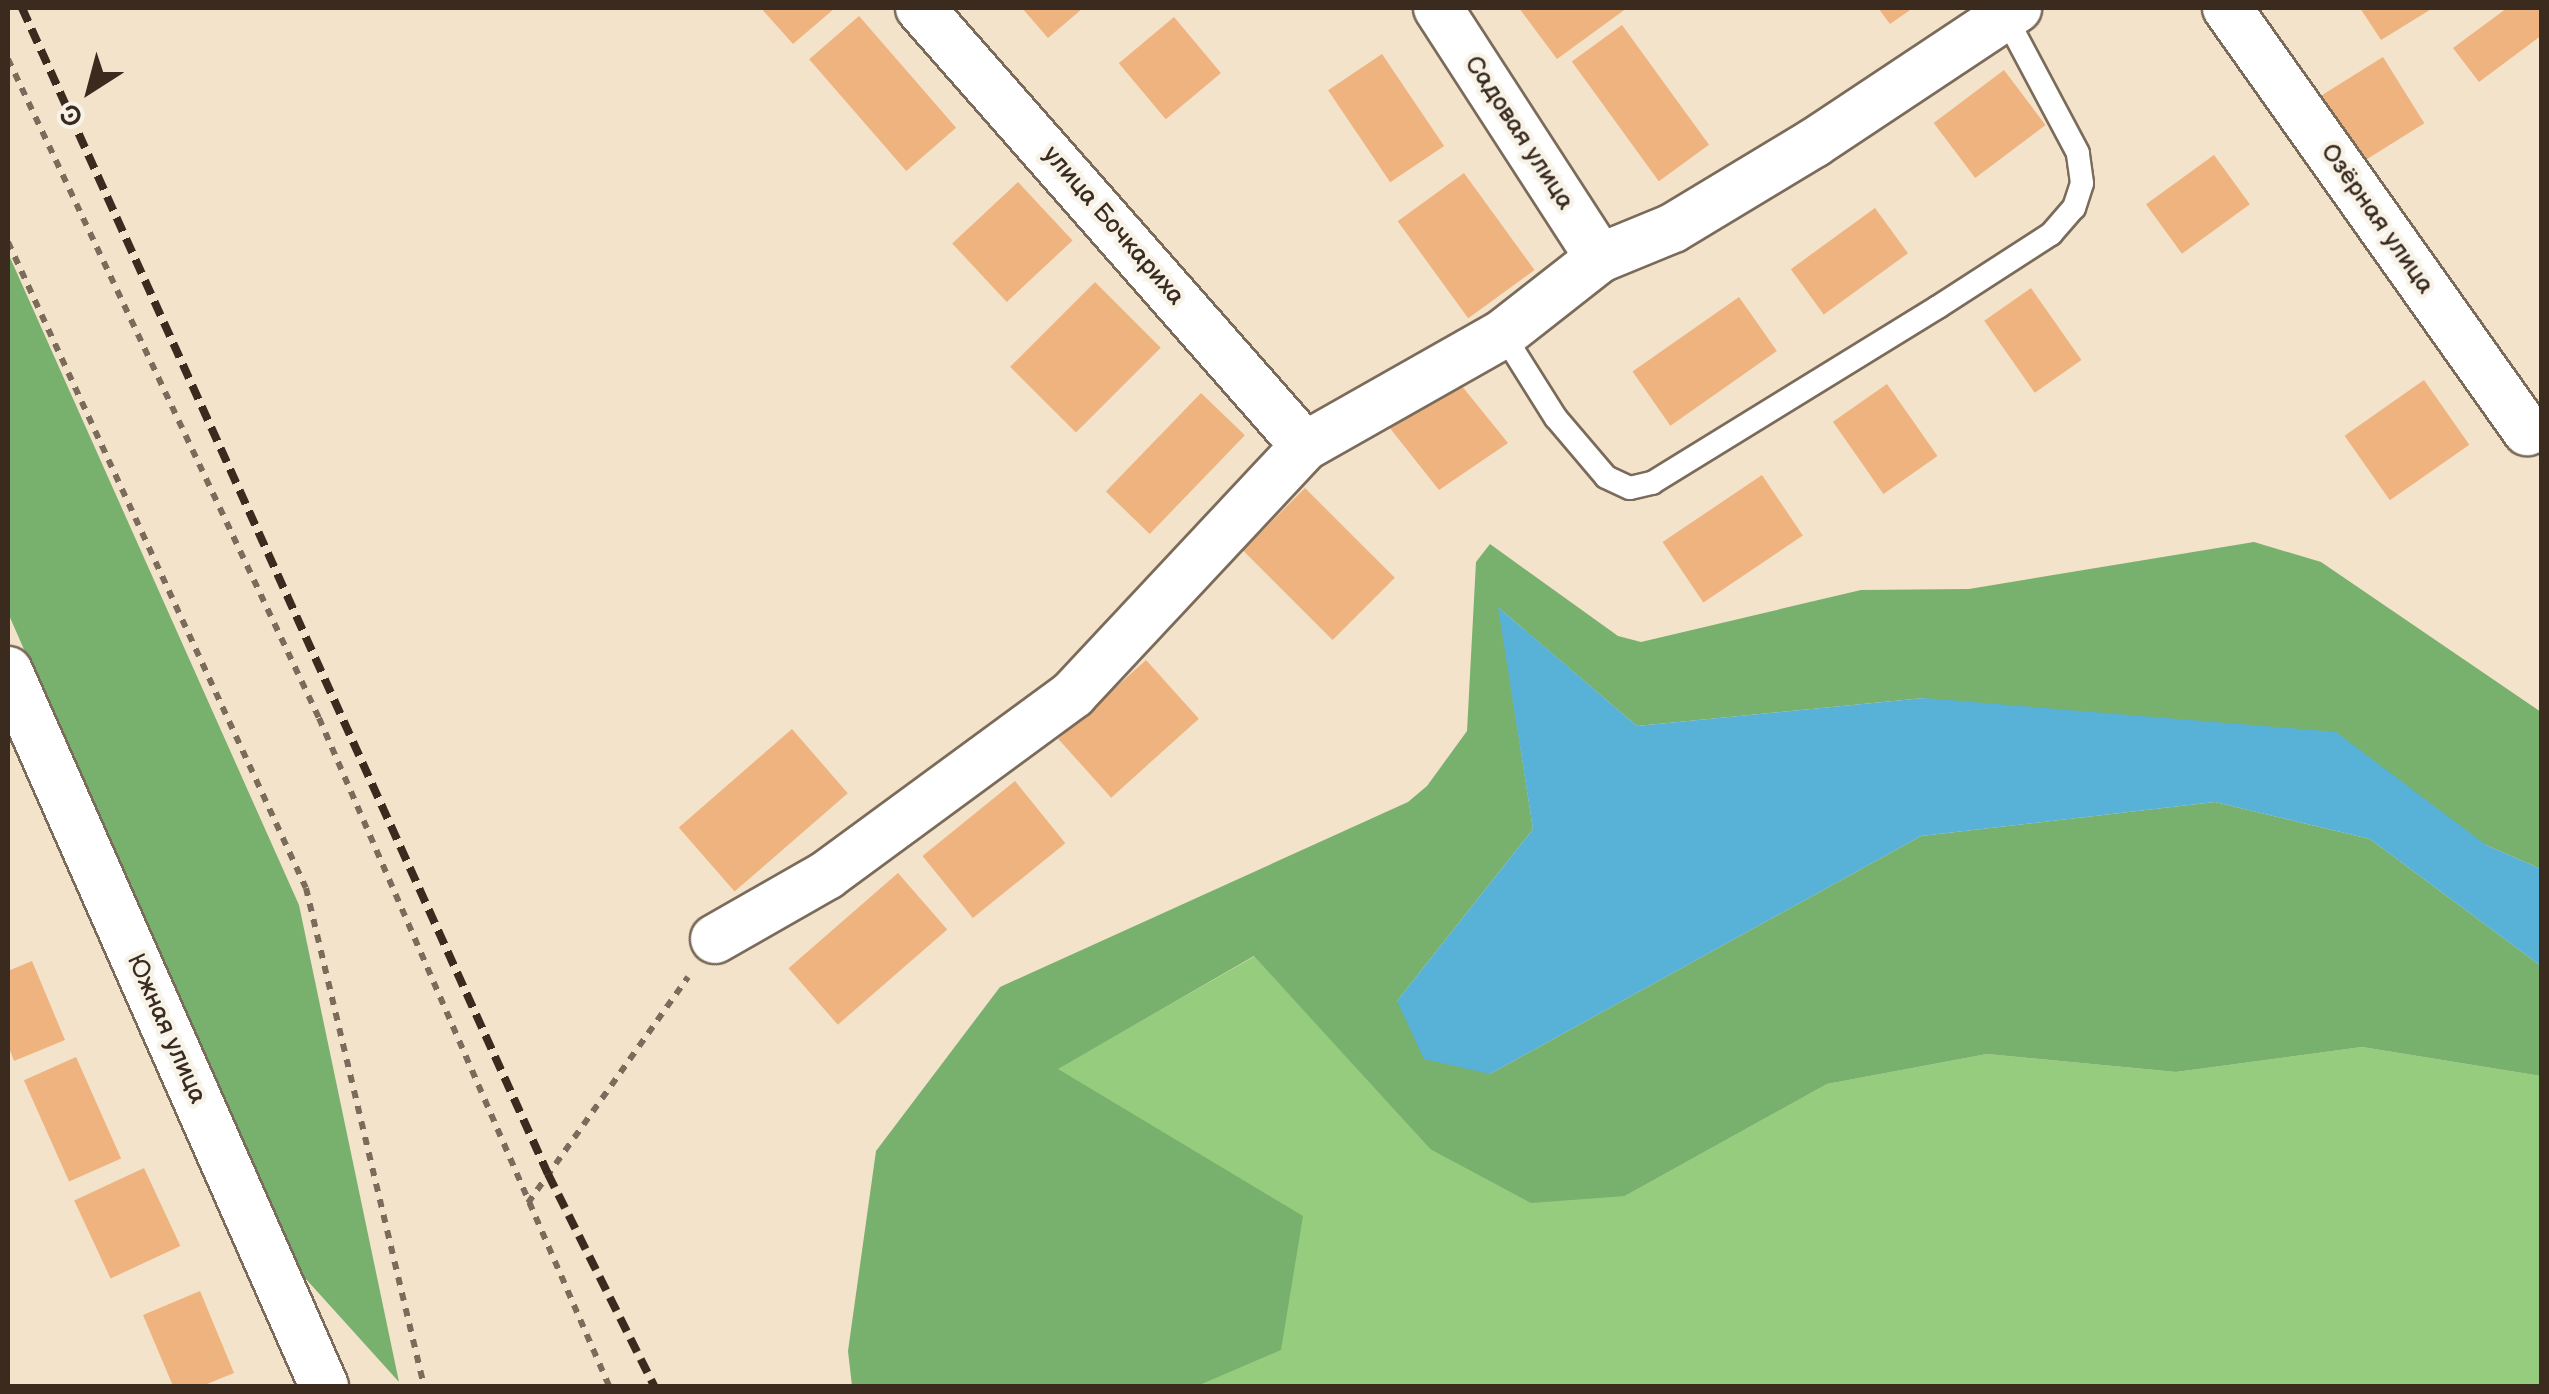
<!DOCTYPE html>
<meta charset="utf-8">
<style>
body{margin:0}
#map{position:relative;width:2549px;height:1394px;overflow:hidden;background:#f3e3ca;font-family:"Balsamiq Sans",sans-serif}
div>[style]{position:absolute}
.green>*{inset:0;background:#95cc7e}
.forest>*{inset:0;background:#78b06d}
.water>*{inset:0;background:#58b1d6}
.building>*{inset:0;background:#efb380;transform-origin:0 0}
.path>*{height:6px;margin-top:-3px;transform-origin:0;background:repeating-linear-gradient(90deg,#7b6b5a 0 8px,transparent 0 16px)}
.roads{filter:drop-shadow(2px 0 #7b6b5a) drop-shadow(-2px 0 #7b6b5a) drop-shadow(0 2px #7b6b5a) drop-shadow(0 -2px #7b6b5a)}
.lane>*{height:22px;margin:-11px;padding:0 11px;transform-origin:11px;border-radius:11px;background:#fff}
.street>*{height:48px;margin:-24px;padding:0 24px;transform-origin:24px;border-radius:24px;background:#fff}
.rail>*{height:8px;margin-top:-4px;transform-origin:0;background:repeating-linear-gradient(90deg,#3b2a1e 0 15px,transparent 0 23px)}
span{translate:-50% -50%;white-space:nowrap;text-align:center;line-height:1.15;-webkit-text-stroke:9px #f7f3e8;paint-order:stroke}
.street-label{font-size:25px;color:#3b2a1e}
.frame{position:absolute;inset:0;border:10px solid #3b2a1e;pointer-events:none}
.north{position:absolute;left:40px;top:40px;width:100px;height:100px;-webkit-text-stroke:8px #f7f3e8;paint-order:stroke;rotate:216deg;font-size:28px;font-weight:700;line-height:40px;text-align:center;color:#3b2a1e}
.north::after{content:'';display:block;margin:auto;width:35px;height:45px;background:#3b2a1e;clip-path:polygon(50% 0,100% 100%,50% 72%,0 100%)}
</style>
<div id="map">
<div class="green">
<div style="clip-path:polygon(1255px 956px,1430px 1149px,1625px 1196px,1827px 1084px,1987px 1054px,2176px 1072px,2362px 1047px,2541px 1076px,2541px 1386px,1197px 1386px,1057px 1069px)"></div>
</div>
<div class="forest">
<div style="clip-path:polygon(8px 253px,299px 905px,399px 1382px,296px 1268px,8px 613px)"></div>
<div style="clip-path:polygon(2254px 542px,2321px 562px,2541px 712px,2541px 869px,2486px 845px,1924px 698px,1637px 726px,1499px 608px,1533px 829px,1397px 1001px,1490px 1074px,1921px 836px,2215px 802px,2370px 839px,2541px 966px,2541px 1076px,2362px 1047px,2176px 1072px,1987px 1054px,1827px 1084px,1625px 1196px,1531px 1203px,1430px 1149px,1254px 956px,1058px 1069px,1303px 1216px,1281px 1350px,1197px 1386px,852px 1386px,848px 1351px,876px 1151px,1000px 987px,1408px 802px,1427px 786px,1467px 731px,1476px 562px,1490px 544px,1618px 636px,1641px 642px,1861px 590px,1969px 589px)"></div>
</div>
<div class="water">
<div style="clip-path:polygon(1498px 607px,1637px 726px,1924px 698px,2336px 732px,2486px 845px,2541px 869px,2541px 966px,2370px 839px,2215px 802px,1921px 836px,1490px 1074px,1424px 1059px,1397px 1001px,1533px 829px)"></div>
</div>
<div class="building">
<div style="clip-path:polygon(761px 8px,835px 8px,793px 44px)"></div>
<div style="clip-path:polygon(1022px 8px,1083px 8px,1048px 38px)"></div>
<div style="clip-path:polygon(1519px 8px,1627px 8px,1557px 59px)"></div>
<div style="clip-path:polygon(1878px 8px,1913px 8px,1890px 24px)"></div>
<div style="clip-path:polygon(2360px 8px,2433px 8px,2381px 40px)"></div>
<div style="clip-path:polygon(2507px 8px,2542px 8px,2542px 35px,2479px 82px,2453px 48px)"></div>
<div style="left:859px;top:16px;width:148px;height:66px;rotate:49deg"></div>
<div style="left:1174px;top:17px;width:73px;height:72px;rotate:50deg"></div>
<div style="left:1622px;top:25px;width:148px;height:62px;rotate:54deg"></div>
<div style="left:1382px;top:54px;width:111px;height:65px;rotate:56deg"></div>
<div style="left:2383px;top:57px;width:78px;height:75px;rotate:58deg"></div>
<div style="left:2004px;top:70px;width:69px;height:88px;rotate:53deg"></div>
<div style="left:2214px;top:155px;width:61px;height:84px;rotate:54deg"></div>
<div style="left:1464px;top:173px;width:120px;height:82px;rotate:54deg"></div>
<div style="left:1018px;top:182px;width:80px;height:90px;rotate:47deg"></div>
<div style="left:1875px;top:208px;width:56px;height:104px;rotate:54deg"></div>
<div style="left:1095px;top:282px;width:93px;height:120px;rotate:45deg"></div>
<div style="left:2031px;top:288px;width:88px;height:57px;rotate:55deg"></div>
<div style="left:1739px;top:297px;width:66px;height:130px;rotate:55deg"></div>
<div style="clip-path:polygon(1457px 380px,1508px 443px,1439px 490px,1385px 422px)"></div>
<div style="left:2424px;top:380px;width:79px;height:97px;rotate:55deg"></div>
<div style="left:1887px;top:384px;width:88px;height:66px;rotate:55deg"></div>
<div style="left:1201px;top:393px;width:61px;height:137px;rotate:44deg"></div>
<div style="left:1762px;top:475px;width:73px;height:120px;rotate:56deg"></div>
<div style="left:1305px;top:488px;width:127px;height:88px;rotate:45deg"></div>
<div style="left:1146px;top:660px;width:79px;height:118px;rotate:48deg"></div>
<div style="left:792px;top:729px;width:85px;height:150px;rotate:49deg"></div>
<div style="left:1015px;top:781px;width:80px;height:119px;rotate:51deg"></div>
<div style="left:898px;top:873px;width:75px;height:145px;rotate:49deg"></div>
<div style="clip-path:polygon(32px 961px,65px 1040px,14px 1061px,8px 1045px,8px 971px)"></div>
<div style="left:76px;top:1057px;width:111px;height:57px;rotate:66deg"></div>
<div style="left:144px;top:1168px;width:86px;height:77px;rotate:65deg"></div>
<div style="clip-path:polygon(200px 1291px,234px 1373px,202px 1386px,173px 1386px,143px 1315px)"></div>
</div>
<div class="path">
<div style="left:8px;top:59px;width:729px;rotate:64.74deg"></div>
<div style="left:319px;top:718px;width:728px;rotate:66.53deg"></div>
<div style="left:8px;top:242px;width:711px;rotate:65.24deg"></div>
<div style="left:306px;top:888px;width:512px;rotate:76.67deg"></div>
<div style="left:528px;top:1203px;width:277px;rotate:-54.7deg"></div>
</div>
<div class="roads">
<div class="lane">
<div style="left:1503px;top:334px;width:99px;rotate:57.8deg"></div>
<div style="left:1556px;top:418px;width:77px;rotate:49.7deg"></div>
<div style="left:1606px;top:477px;width:26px;rotate:25deg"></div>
<div style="left:1630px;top:488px;width:23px;rotate:-13deg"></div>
<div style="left:1652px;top:483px;width:336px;rotate:-31.6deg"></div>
<div style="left:1938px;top:307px;width:135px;rotate:-32.9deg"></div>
<div style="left:2051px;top:234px;width:35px;rotate:-49deg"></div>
<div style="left:2074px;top:208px;width:26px;rotate:-72deg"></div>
<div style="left:2082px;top:183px;width:30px;rotate:-98deg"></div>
<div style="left:2078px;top:153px;width:160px;rotate:-118deg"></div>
</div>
<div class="street">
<div style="left:920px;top:8px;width:583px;rotate:48.68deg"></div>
<div style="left:1438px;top:8px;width:298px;rotate:57.1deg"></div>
<div style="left:2227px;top:8px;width:519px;rotate:54.65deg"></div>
<div style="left:8px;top:671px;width:782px;rotate:66.16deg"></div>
<div style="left:715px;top:939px;width:129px;rotate:-29.7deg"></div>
<div style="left:827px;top:875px;width:305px;rotate:-36.3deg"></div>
<div style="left:1073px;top:694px;width:340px;rotate:-46.9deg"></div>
<div style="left:1305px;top:446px;width:227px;rotate:-29.5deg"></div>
<div style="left:1503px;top:334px;width:123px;rotate:-38.1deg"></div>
<div style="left:1600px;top:258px;width:79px;rotate:-22.3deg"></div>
<div style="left:1673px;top:228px;width:165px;rotate:-31.1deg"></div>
<div style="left:1814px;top:143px;width:244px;rotate:-33.6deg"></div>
</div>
</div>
<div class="rail">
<div style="left:22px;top:8px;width:1279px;rotate:65.72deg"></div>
<div style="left:548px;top:1174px;width:237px;rotate:63.4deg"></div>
</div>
<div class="street-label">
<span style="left:1519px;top:133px;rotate:57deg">Садовая улица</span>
<span style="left:2377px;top:219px;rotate:55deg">Озёрная улица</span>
<span style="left:1113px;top:226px;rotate:49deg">улица Бочкариха</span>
<span style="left:166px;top:1029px;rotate:66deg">Южная улица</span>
</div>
<div class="frame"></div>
<div class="north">С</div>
</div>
